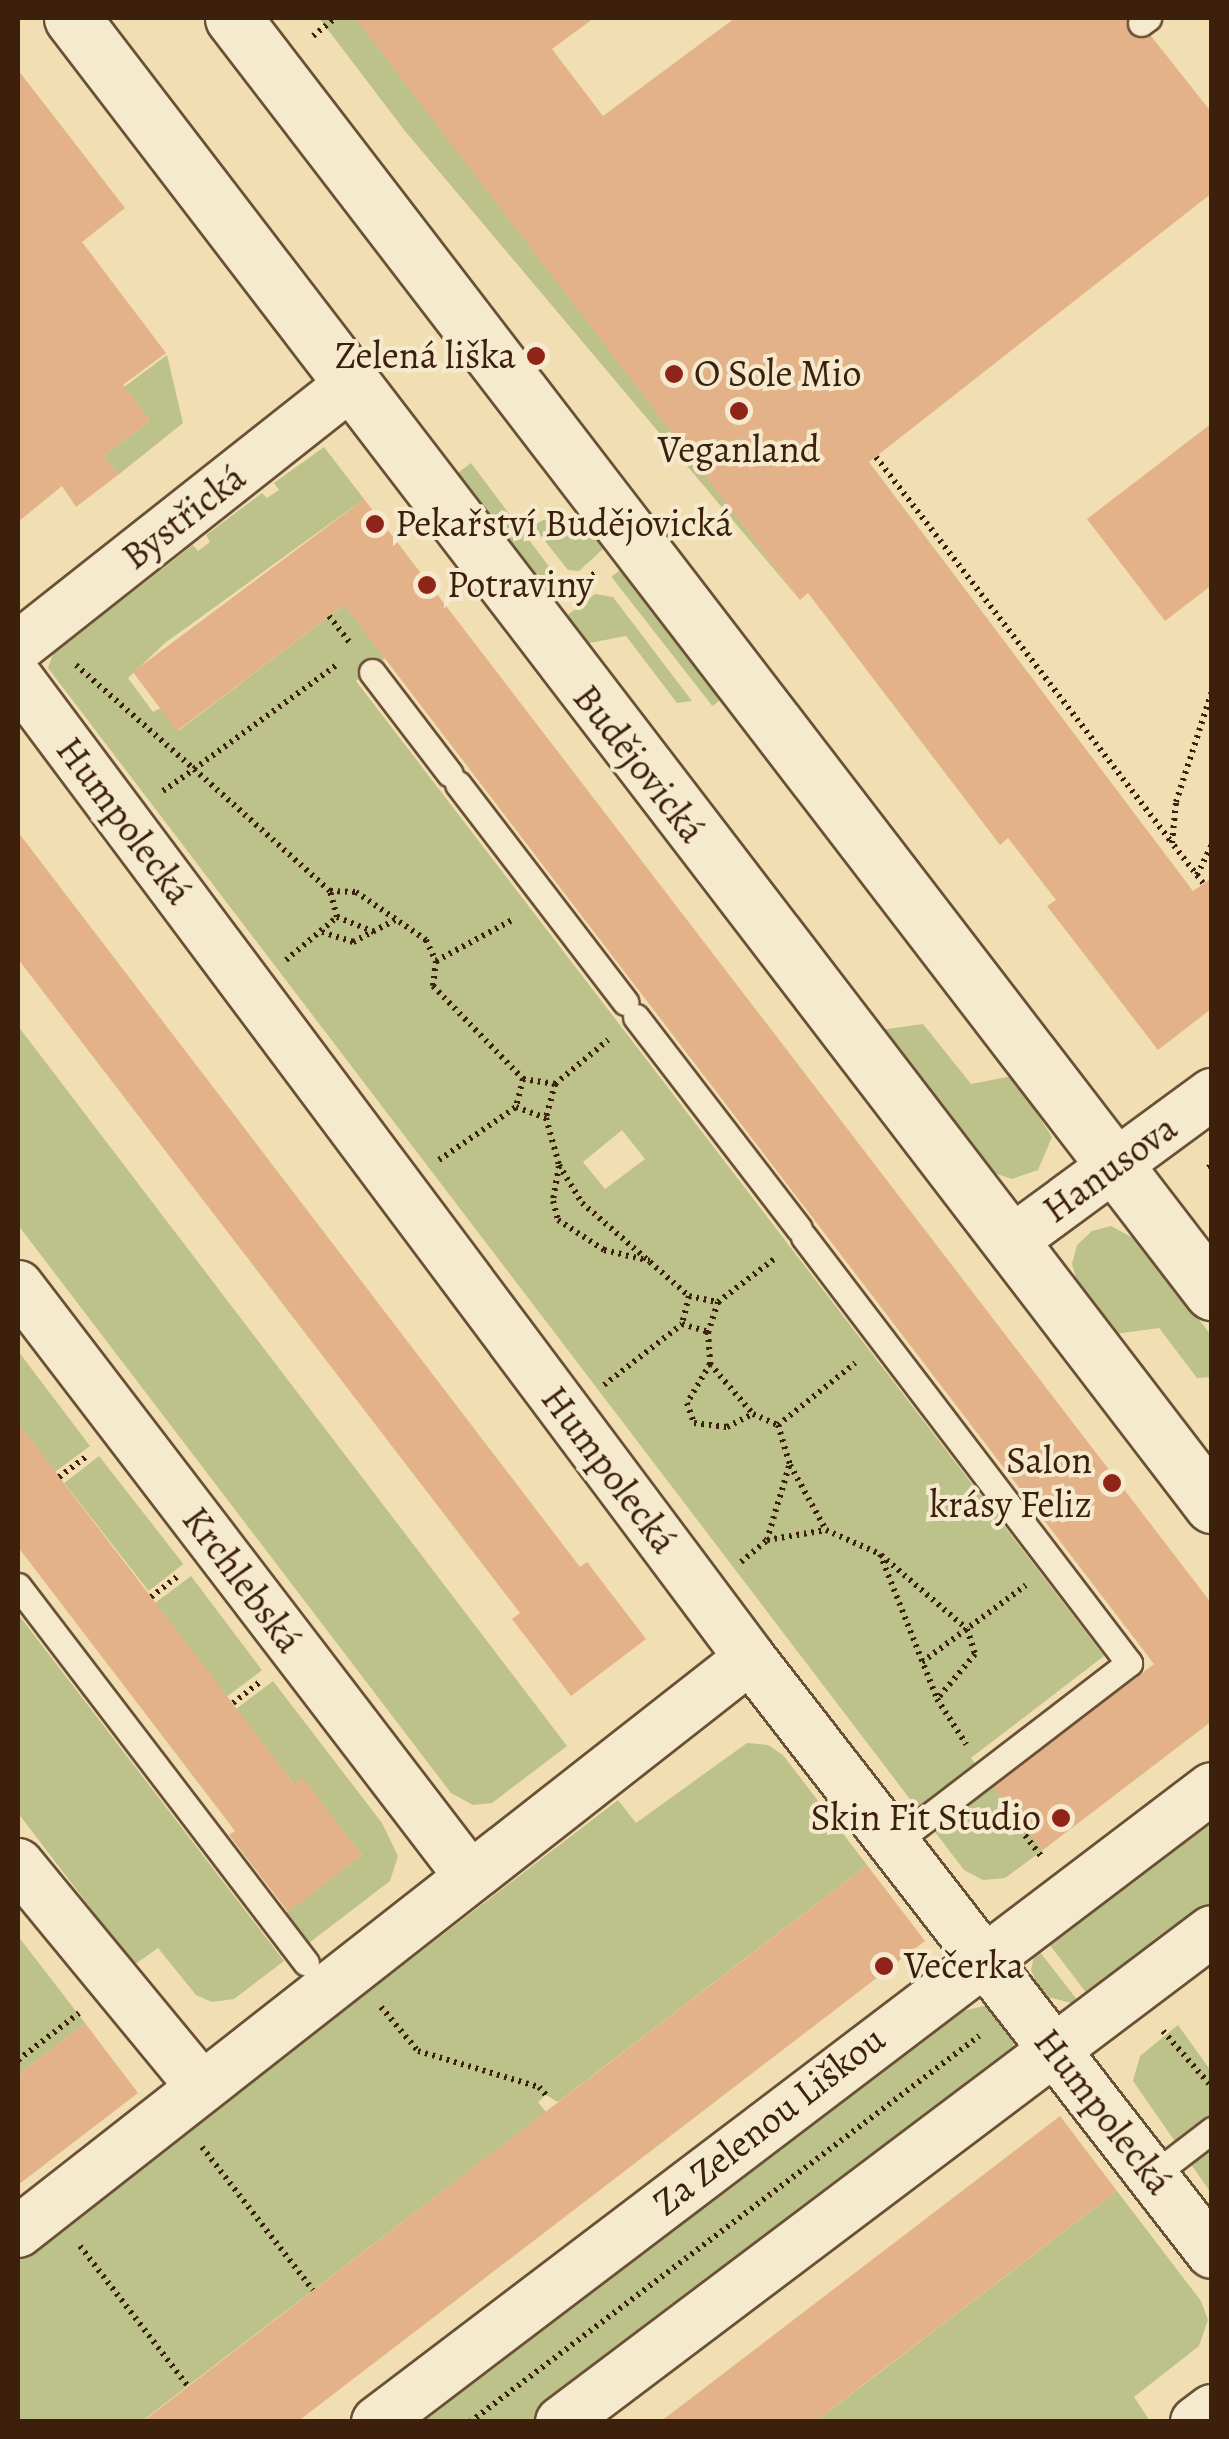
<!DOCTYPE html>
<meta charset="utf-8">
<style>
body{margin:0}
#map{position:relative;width:1229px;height:2439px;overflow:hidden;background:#f1dfb3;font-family:Alegreya,serif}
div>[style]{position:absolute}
.green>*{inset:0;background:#bdc18a;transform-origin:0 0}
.building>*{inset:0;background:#e3b289}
.path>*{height:6px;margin-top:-3px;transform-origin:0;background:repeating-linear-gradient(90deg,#3d200b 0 2.5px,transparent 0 7.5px)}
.roads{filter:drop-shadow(2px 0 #6a5035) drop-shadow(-2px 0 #6a5035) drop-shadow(0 2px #6a5035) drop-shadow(0 -2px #6a5035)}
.lane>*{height:25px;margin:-12.5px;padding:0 12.5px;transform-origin:12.5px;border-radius:12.5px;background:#f6eace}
.street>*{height:50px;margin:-25px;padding:0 25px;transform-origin:25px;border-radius:25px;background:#f6eace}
.secondary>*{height:55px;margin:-27.5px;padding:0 27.5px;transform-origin:27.5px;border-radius:27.5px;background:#f6eace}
.dots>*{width:28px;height:28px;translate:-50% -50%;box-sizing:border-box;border:5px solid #f6eace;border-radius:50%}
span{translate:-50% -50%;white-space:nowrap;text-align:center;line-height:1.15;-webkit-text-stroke:8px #f6eace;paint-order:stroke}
.poi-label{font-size:38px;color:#3d200b}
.right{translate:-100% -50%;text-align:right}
.left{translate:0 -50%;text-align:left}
.street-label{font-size:38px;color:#3d200b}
.frame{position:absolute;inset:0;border:20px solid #3d200b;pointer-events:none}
</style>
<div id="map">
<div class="green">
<div style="clip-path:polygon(319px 18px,376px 18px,363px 27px,800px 600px,405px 131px)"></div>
<div style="clip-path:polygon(167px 355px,183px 423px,118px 475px,104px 455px,150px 421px,124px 387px)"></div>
<div style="clip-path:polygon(evenodd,324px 447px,364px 499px,165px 643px,128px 678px,153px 712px,161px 708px,178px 731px,344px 605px,385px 658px,356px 681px,1104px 1656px,971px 1758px,1043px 1850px,1005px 1878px,983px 1880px,964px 1870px,48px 668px,53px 654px,193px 545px,198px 551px,210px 542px,206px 535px,262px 493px,267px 498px,279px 490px,274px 483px,324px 447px,622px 1130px,645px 1159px,605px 1189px,583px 1162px,622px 1130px)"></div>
<div style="left:471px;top:463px;width:147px;height:18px;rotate:53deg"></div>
<div style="clip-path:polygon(543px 520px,584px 520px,604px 548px,579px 571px,568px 570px,533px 526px)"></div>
<div style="left:624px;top:567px;width:164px;height:16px;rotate:52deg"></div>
<div style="clip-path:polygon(595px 594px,613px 597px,692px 701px,677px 703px,626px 636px,584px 644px,565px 617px)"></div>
<div style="clip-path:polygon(923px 1024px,971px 1084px,1013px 1076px,1052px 1137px,1038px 1170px,1012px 1179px,994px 1173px,880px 1030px)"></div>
<div style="clip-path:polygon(18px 1026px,567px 1746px,492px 1803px,473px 1805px,451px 1793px,18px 1225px)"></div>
<div style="clip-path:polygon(1111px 1226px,1137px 1240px,1211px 1335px,1211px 1377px,1197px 1378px,1159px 1328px,1115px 1334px,1078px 1285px,1072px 1264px,1077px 1245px,1092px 1231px)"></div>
<div style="clip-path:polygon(18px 1351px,90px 1446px,55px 1472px,18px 1423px)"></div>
<div style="left:99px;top:1456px;width:137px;height:44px;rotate:52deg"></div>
<div style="left:191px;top:1576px;width:118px;height:45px;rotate:53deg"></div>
<div style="clip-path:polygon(18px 1614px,284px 1961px,234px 1999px,212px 2002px,196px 1995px,158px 1948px,134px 1965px,18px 1813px)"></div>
<div style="clip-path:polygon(273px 1681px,382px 1823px,398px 1856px,390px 1881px,309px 1943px,286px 1913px,362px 1855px,302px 1779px,295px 1785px,236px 1709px)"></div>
<div style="clip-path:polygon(747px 1743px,768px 1745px,783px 1755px,867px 1865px,558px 2102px,546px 2095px,538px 2102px,546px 2112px,142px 2421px,18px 2422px,18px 2261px,618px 1800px,636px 1823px)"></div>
<div style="clip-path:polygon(1211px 1815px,1211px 1909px,1091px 1999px,1046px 1940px)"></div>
<div style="clip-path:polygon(18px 1936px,85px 2023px,18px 2075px)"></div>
<div style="clip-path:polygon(1036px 1947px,1082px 2006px,1041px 1995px,1031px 1970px)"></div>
<div style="clip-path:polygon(988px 2005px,1014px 2031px,1013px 2055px,545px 2421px,423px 2422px,954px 2013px)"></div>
<div style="clip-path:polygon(1178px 2025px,1211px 2071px,1211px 2193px,1133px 2081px,1140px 2056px)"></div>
<div style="clip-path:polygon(1117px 2191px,1201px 2301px,1208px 2320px,1199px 2346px,1134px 2397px,1150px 2421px,815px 2422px)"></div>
</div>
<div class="building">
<div style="clip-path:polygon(355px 18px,594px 18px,552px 49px,603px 116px,735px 18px,1126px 18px,1133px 37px,1151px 36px,1212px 113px,1212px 193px,869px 462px,1193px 891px,1212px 878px,1211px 1009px,1158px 1050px,1047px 906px,1056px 900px,1008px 838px,1000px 845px,808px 593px,800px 600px)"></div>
<div style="clip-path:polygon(18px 70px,125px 208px,82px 242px,166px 353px,123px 385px,150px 421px,104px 455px,118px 475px,76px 507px,62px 486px,18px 522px)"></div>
<div style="clip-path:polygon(1212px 423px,1212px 585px,1165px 621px,1087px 519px)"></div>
<div style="clip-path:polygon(364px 499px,1212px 1604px,1212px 1721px,1043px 1850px,993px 1787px,1154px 1664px,344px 605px,177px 731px,133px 672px)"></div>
<div style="clip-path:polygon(18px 832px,580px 1567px,587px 1562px,646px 1639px,571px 1696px,512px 1619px,520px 1613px,18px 959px)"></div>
<div style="clip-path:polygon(18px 1423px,295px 1785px,303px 1778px,362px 1855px,288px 1912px,229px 1835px,235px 1831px,18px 1547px)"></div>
<div style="clip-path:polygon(867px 1865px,925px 1941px,297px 2422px,142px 2422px)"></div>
<div style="clip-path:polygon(85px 2023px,138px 2093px,18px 2185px,18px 2075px)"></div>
<div style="clip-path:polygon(1060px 2116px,1117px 2191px,868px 2381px,815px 2422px,660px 2422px)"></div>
</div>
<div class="path">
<div style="left:313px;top:36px;width:28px;rotate:-39deg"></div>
<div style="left:876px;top:457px;width:486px;rotate:52.5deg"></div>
<div style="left:574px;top:588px;width:28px;rotate:-35deg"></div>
<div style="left:329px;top:616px;width:34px;rotate:52deg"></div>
<div style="left:76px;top:665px;width:157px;rotate:41.4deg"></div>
<div style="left:194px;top:769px;width:175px;rotate:-36.1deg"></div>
<div style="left:163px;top:791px;width:38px;rotate:-35deg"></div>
<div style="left:194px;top:769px;width:183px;rotate:41.9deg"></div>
<div style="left:330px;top:891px;width:26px;rotate:2deg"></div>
<div style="left:356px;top:892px;width:85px;rotate:34.4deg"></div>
<div style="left:426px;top:940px;width:23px;rotate:65deg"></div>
<div style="left:436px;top:961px;width:25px;rotate:97deg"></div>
<div style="left:433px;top:986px;width:129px;rotate:45.9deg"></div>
<div style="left:523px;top:1079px;width:29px;rotate:104deg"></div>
<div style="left:516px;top:1107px;width:32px;rotate:20deg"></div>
<div style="left:546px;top:1118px;width:49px;rotate:74.5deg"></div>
<div style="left:559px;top:1165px;width:44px;rotate:58.8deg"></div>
<div style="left:582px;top:1203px;width:142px;rotate:41deg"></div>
<div style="left:689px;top:1296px;width:30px;rotate:12deg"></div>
<div style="left:718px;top:1302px;width:32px;rotate:108deg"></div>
<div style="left:708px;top:1332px;width:32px;rotate:86deg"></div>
<div style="left:710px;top:1364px;width:66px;rotate:49.3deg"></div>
<div style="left:753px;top:1414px;width:27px;rotate:24deg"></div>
<div style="left:778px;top:1425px;width:42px;rotate:73.3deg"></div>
<div style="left:790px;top:1465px;width:74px;rotate:61deg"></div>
<div style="left:826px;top:1530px;width:59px;rotate:24deg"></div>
<div style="left:880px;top:1554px;width:156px;rotate:68.5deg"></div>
<div style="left:937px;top:1699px;width:54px;rotate:57.2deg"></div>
<div style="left:1197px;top:875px;width:34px;rotate:-64deg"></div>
<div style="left:1203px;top:883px;width:51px;rotate:-127.8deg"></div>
<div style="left:1172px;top:843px;width:41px;rotate:-84.4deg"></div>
<div style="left:1176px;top:802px;width:117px;rotate:-72deg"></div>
<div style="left:337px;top:917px;width:43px;rotate:21.8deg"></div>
<div style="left:322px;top:932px;width:33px;rotate:18deg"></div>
<div style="left:353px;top:942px;width:50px;rotate:-27.6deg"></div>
<div style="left:286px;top:960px;width:67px;rotate:-40.1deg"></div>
<div style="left:337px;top:917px;width:27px;rotate:-105deg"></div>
<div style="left:436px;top:961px;width:89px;rotate:-28.3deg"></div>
<div style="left:523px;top:1079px;width:32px;rotate:9deg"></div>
<div style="left:555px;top:1084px;width:35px;rotate:105deg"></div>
<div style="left:555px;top:1084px;width:69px;rotate:-39.7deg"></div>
<div style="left:439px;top:1160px;width:93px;rotate:-34.5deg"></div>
<div style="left:559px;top:1166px;width:36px;rotate:100deg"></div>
<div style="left:553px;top:1201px;width:20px;rotate:75deg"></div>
<div style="left:558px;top:1220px;width:55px;rotate:33.1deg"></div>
<div style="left:604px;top:1250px;width:47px;rotate:13.4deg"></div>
<div style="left:1208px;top:1168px;width:5px;rotate:-37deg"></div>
<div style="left:689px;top:1296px;width:29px;rotate:104deg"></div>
<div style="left:682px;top:1324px;width:27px;rotate:17deg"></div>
<div style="left:718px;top:1302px;width:71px;rotate:-37.5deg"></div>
<div style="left:710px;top:1364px;width:45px;rotate:120.5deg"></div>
<div style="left:687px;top:1403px;width:21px;rotate:71deg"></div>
<div style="left:694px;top:1423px;width:33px;rotate:7deg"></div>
<div style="left:727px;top:1427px;width:29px;rotate:-27deg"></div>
<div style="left:604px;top:1385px;width:99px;rotate:-38deg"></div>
<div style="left:778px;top:1425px;width:99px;rotate:-38.8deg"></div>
<div style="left:789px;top:1466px;width:77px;rotate:106.6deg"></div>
<div style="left:767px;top:1540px;width:60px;rotate:-9.6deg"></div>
<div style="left:59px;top:1477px;width:34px;rotate:-37deg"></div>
<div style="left:881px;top:1555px;width:113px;rotate:40.7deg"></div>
<div style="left:967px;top:1629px;width:26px;rotate:72deg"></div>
<div style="left:975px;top:1654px;width:57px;rotate:130.1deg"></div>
<div style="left:741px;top:1562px;width:34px;rotate:-40deg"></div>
<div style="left:151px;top:1597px;width:34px;rotate:-38deg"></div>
<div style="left:922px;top:1662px;width:129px;rotate:-36.5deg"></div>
<div style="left:233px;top:1703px;width:33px;rotate:-38deg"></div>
<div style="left:1002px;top:1806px;width:63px;rotate:52deg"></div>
<div style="left:381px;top:2007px;width:57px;rotate:49.9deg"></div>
<div style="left:418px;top:2051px;width:126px;rotate:16.6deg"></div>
<div style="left:539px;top:2087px;width:11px;rotate:49deg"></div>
<div style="left:1163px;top:2031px;width:74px;rotate:48.8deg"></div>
<div style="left:18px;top:2060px;width:77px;rotate:-37.6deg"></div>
<div style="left:202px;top:2147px;width:181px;rotate:52.2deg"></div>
<div style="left:80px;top:2246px;width:177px;rotate:52.4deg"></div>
<div style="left:470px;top:2422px;width:639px;rotate:-37.17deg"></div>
</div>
<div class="roads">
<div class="lane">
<div style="left:1141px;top:23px;width:9px;rotate:-36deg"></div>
<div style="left:372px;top:672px;width:128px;rotate:52.6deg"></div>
<div style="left:458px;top:784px;width:275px;rotate:52.5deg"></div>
<div style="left:636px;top:1017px;width:267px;rotate:52.4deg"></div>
<div style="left:804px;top:1237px;width:536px;rotate:52.66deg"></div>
<div style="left:1129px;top:1663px;width:296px;rotate:142.5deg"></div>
<div style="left:18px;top:1586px;width:474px;rotate:52.6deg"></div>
<div style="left:1152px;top:2176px;width:76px;rotate:-37.5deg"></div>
</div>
<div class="street">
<div style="left:18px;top:647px;width:422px;rotate:-38.3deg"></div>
<div style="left:18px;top:679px;width:1222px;rotate:53.21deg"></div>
<div style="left:750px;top:1658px;width:753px;rotate:52.17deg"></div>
<div style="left:1009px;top:1243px;width:252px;rotate:-36.3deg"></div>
<div style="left:18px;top:1286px;width:740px;rotate:52.57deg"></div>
<div style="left:18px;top:1864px;width:289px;rotate:50.5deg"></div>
<div style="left:18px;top:2232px;width:930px;rotate:-38.1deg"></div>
<div style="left:377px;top:2422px;width:1048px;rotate:-37.21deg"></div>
<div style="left:561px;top:2422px;width:815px;rotate:-37.02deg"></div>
<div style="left:1196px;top:2422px;width:20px;rotate:-37deg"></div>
</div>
<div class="secondary">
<div style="left:72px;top:18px;width:1874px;rotate:52.52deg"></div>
<div style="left:233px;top:18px;width:1607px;rotate:52.46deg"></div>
</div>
</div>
<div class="dots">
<div style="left:536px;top:356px;background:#8f2418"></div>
<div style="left:674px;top:374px;background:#8f2418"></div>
<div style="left:739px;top:411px;background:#8f2418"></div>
<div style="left:375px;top:524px;background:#8f2418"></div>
<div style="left:427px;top:585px;background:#8f2418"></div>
<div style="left:1112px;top:1483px;background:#8f2418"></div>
<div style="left:1061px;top:1818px;background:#8f2418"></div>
<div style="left:884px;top:1966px;background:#8f2418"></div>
</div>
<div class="poi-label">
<span class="right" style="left:516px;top:356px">Zelená liška</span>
<span class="left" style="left:694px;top:374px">O Sole Mio</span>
<span style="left:739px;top:450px">Veganland</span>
<span class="left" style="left:395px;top:524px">Pekařství Budějovická</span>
<span class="left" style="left:447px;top:585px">Potraviny</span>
<span class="right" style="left:1092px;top:1483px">Salon<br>krásy Feliz</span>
<span class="right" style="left:1041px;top:1818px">Skin Fit Studio</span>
<span class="left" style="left:904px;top:1966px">Večerka</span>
</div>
<div class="street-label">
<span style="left:184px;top:517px;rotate:-38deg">Bystřická</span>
<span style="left:639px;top:764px;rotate:52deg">Budějovická</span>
<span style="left:124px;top:821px;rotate:53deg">Humpolecká</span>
<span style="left:1110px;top:1169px;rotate:-36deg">Hanusova</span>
<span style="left:609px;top:1470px;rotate:53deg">Humpolecká</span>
<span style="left:242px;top:1580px;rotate:53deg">Krchlebská</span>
<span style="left:1103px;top:2112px;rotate:52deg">Humpolecká</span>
<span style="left:769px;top:2121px;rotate:-38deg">Za Zelenou Liškou</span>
</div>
<div class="frame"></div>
</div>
